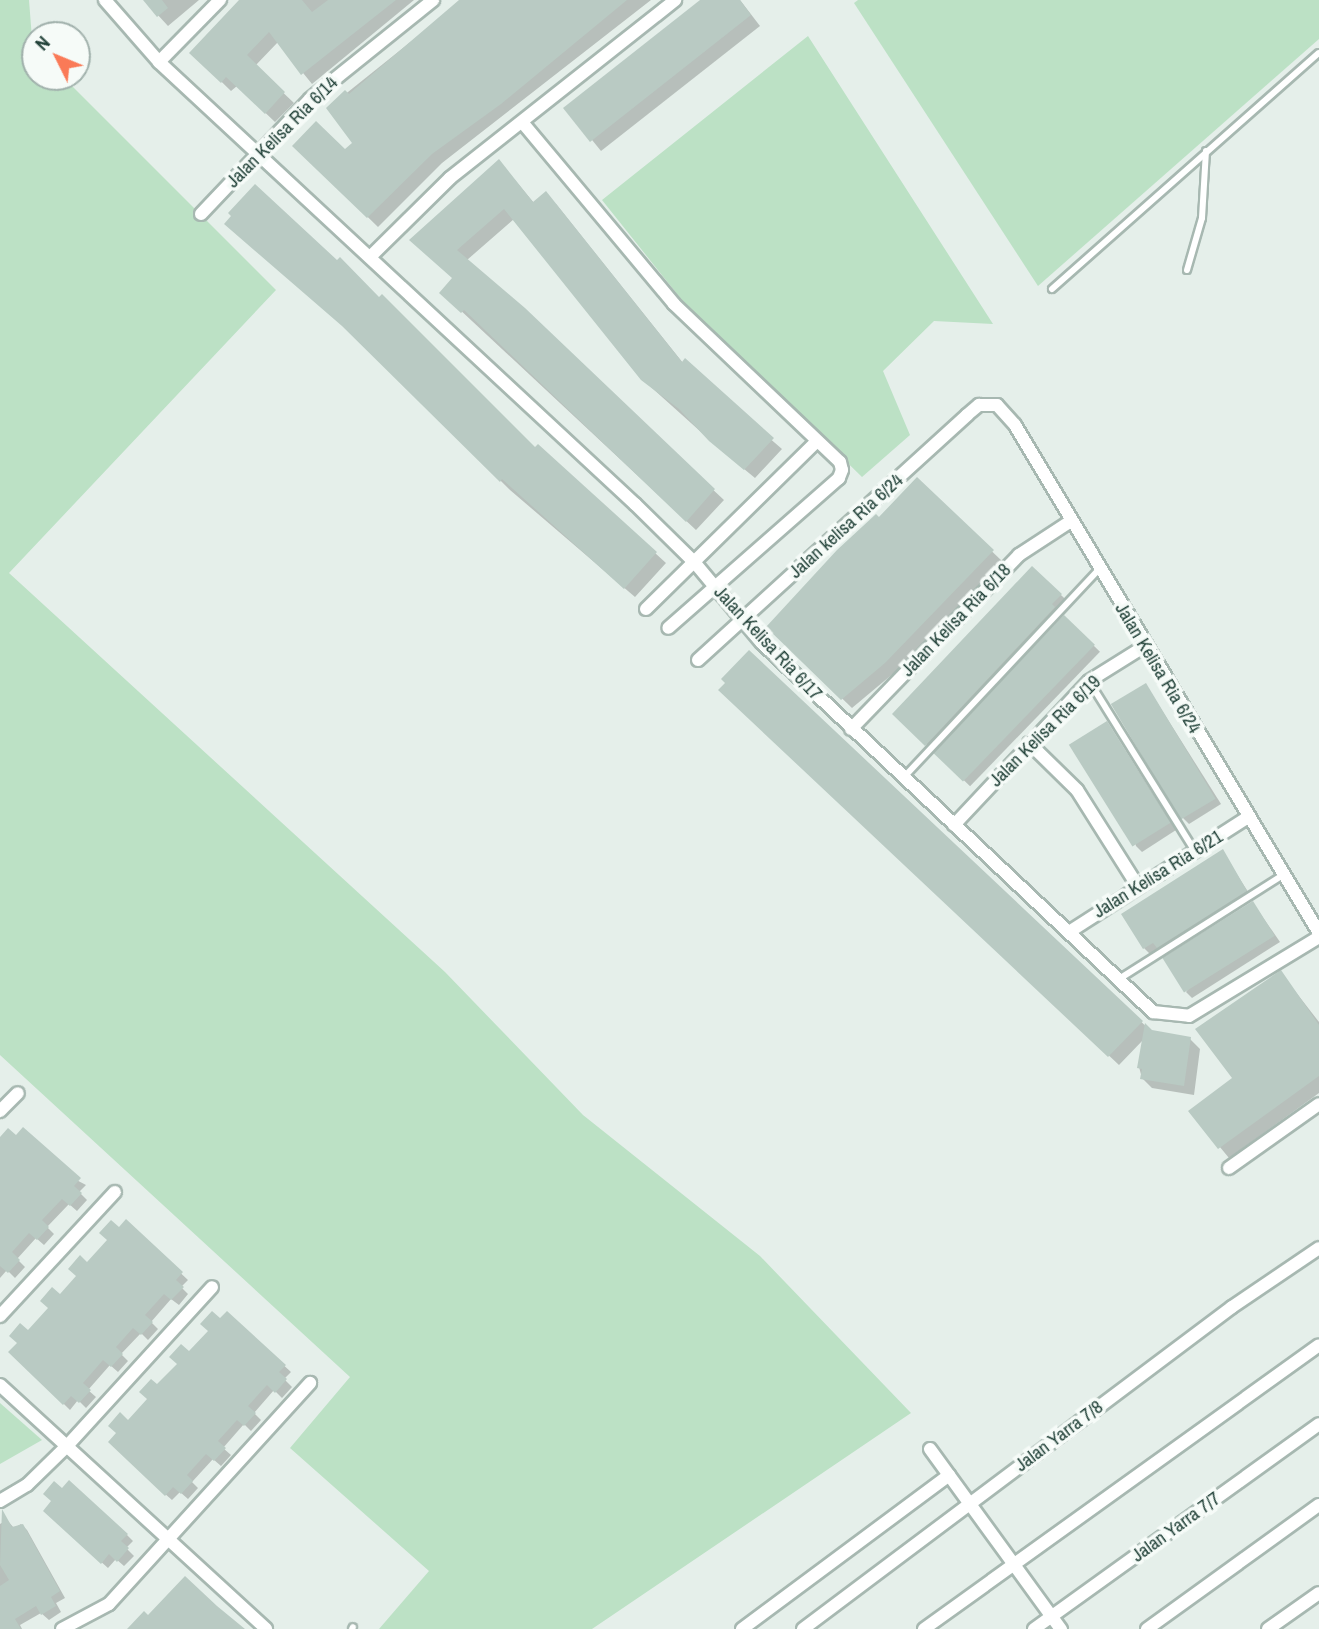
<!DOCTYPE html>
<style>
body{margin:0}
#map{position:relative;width:1319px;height:1629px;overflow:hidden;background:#e5efea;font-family:"Archivo Narrow",sans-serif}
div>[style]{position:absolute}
.green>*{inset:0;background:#bce1c5}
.shadow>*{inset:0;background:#0003;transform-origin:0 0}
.building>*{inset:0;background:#b9cac3;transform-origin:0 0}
.roads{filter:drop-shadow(2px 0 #a7b8b1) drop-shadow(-2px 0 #a7b8b1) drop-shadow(0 2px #a7b8b1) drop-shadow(0 -2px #a7b8b1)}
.service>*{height:6px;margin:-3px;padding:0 3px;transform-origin:3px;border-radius:3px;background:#fff}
.minor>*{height:12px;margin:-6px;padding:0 6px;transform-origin:6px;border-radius:6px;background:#fff}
span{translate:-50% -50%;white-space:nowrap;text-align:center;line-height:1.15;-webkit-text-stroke:7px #f6fbf8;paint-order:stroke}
.street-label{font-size:19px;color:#224239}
.north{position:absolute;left:21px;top:21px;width:70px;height:70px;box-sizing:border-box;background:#f6fbf8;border:2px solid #a1b1ac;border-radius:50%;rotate:313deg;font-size:19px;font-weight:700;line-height:28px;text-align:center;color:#224239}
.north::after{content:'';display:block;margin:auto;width:24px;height:32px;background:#fa7a57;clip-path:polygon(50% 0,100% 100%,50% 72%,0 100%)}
</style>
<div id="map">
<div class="green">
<div style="clip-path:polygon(0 0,29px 0,35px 77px,63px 77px,276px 290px,9px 573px,445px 972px,583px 1115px,760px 1256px,911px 1413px,592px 1629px,379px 1629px,429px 1571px,290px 1448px,350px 1377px,0 1055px)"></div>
<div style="clip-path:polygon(858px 0,1319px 0,1319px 39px,1038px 286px,854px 3px)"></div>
<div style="clip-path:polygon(808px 36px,993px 324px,934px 321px,883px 371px,910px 435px,862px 477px,685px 304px,602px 200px)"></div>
<div style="clip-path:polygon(0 1403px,42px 1440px,0 1464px)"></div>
</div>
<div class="shadow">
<div style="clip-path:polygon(144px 0,199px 0,168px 26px)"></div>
<div style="clip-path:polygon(242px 0,414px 0,312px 84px,278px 42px,255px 66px,294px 103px,275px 122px,237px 86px,231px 91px,192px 53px)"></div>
<div style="clip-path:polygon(463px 0,651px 0,442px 163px,378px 227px,295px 146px,345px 151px,355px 143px,328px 108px)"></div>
<div style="clip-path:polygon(704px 0,740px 0,760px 26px,601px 151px,566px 108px)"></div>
<div style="clip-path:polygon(499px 161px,534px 203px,556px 204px,683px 363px,782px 449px,755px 478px,721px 450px,642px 379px,514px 219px,467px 260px,724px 500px,696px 530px,442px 293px,454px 279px,421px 249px)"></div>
<div style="clip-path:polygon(354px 335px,535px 450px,538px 446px,666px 563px,635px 597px,510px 490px)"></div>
<div style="clip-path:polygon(917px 480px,1002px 561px,895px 672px,852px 708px,768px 627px)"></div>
<div style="left:1032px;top:568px;width:48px;height:201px;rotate:43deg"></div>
<div style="left:1064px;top:617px;width:50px;height:187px;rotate:44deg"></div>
<div style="clip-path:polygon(749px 653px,1151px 1031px,1190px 1039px,1200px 1049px,1194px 1095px,1152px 1088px,1142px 1078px,1139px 1067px,1144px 1039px,1119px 1065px,730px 700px)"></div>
<div style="clip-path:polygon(1146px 685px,1221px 804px,1189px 824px,1183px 818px)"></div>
<div style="clip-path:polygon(1107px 723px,1176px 830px,1142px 852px,1136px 846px)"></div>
<div style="clip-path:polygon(1222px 851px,1252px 898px,1164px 953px,1159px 948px,1150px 954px,1144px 948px)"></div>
<div style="clip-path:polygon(1253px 903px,1280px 942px,1192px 998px,1186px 992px)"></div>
<div style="clip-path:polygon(1281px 973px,1319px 1022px,1319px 1093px,1229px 1158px,1190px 1111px,1234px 1078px)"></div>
<div style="clip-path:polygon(0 1140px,86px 1185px,79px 1192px,87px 1200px,77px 1211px,69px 1204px,47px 1227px,54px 1234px,44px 1245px,36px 1238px,17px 1259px,25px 1267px,15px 1278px,7px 1270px,0 1278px)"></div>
<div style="clip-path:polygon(126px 1222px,188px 1280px,181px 1287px,188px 1294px,179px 1305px,171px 1299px,151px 1322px,158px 1329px,148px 1340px,141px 1333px,121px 1354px,128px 1361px,118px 1372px,110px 1365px,88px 1390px,96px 1397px,86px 1408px,78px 1400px,70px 1410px,11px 1352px)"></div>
<div style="clip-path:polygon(227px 1313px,291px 1372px,284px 1379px,292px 1387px,282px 1398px,274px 1390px,254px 1413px,261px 1420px,251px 1431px,244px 1424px,223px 1448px,231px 1455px,221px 1466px,213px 1459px,192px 1482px,198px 1488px,188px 1499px,180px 1492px,172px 1500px,147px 1478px,128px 1422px)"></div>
<div style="clip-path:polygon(51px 1517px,127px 1535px,133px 1541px,126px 1548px,134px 1556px,124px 1566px,116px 1559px,108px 1568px)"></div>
<div style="clip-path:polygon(7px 1520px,14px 1528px,21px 1524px,27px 1530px,65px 1598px,56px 1603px,61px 1612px,49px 1620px,41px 1613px,20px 1625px,22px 1629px,0 1629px,0 1524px)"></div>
</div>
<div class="building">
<div style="clip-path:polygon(143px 0,162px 0,168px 8px,157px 17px)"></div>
<div style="clip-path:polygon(239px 0,302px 0,312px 12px,328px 0,396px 0,301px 75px,269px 32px,247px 55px,285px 92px,265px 114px,226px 77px,221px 83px,189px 53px)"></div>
<div style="clip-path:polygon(459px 0,627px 0,501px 104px,432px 154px,367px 218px,292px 146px,316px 121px,345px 149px,352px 143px,326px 108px,345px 90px,349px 94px)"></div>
<div style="clip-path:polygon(700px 0,740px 0,751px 15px,590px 142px,563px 108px)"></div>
<div style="clip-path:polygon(499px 159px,533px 202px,546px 191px,682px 362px,685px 358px,774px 438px,744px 470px,709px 441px,679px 409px,641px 380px,504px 209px,457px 250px,525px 308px,715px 489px,686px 522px,464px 310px,461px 313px,439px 293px,452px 278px,409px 240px)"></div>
<div style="clip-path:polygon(255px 184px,337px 260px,340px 257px,379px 297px,382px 294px,535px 447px,538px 444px,657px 552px,624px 589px,502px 479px,500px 482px,342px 326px,224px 224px,231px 216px,228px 213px)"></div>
<div style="clip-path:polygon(917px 477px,994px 550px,885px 663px,841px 700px,766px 627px,837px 550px,876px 514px,879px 517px)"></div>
<div style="clip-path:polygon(1032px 566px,1062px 594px,1052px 604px,1055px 607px,925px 746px,892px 714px)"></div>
<div style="left:1064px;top:615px;width:43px;height:190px;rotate:44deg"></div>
<div style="clip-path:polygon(749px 650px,1143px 1021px,1108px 1057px,718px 690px,725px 683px,721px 679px)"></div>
<div style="left:1146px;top:683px;width:135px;height:41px;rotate:59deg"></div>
<div style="left:1107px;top:721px;width:120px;height:45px;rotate:58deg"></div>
<div style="clip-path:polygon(1223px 849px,1247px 891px,1157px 948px,1153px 943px,1143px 949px,1121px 914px)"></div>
<div style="left:1253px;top:901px;width:41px;height:107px;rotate:58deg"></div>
<div style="clip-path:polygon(1281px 970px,1319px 1025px,1319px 1076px,1218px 1149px,1188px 1111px,1232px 1078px,1195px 1029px)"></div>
<div style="clip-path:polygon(1145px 1023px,1152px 1030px,1191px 1037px,1184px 1086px,1140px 1079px,1142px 1069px,1137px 1068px)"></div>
<div style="clip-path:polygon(23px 1127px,81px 1178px,74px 1186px,82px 1193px,70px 1206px,62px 1199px,42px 1220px,49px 1227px,37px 1240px,29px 1233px,12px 1252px,20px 1260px,8px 1273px,0 1266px,0 1137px,8px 1128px,16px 1135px)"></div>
<div style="clip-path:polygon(126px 1219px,183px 1272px,176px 1280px,184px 1287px,171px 1300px,164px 1294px,145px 1315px,153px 1322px,141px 1335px,133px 1328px,116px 1347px,123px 1354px,111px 1367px,103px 1360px,83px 1383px,91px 1390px,79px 1403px,71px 1396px,63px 1405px,8px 1352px,17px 1343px,9px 1336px,20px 1323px,28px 1330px,48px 1308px,40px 1301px,52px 1287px,60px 1294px,76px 1276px,68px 1269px,80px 1255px,87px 1262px,107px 1240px,99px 1233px,111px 1220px,119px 1227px)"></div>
<div style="clip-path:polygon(212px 1311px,220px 1318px,227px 1311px,286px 1365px,279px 1372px,287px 1379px,275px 1393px,267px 1385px,248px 1406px,256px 1413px,244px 1426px,237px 1420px,218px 1441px,226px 1448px,214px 1461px,206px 1454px,187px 1475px,193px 1481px,181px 1494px,173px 1487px,165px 1496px,108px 1442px,116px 1433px,108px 1426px,120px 1412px,128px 1420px,147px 1399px,139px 1392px,151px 1379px,157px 1384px,177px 1364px,169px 1357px,181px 1344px,189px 1351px,208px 1331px,200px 1324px)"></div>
<div style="clip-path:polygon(69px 1480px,128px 1534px,121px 1541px,129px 1548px,117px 1562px,109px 1554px,101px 1564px,43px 1511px,51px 1501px,43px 1494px,54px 1481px,62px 1488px)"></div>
<div style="clip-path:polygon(2px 1509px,12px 1527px,23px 1524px,60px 1591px,51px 1597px,56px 1606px,41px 1615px,36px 1606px,15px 1619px,21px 1629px,0 1629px,0 1586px,9px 1580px,0 1565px)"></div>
<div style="clip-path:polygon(185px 1576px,217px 1606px,245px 1629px,127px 1629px,144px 1611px,148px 1615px)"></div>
</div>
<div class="roads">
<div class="service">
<div style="left:1187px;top:270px;width:54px;rotate:-73.9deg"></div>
<div style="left:1202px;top:218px;width:67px;rotate:-86.6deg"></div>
<div style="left:1052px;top:289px;width:356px;rotate:-41.5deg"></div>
<div style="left:1089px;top:681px;width:200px;rotate:58.1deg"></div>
<div style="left:904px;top:777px;width:285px;rotate:-46.8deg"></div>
<div style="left:1119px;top:979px;width:194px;rotate:-32.4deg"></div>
<div style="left:352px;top:1629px;width:2px;rotate:-63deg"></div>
</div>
<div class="minor">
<div style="left:105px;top:0;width:82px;rotate:48.9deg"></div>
<div style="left:159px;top:62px;width:650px;rotate:42.88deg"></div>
<div style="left:635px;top:504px;width:84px;rotate:44.5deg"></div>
<div style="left:695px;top:563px;width:104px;rotate:50.1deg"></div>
<div style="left:762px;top:643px;width:538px;rotate:43.34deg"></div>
<div style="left:1153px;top:1012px;width:36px;rotate:6deg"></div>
<div style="left:1189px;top:1016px;width:152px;rotate:-31.3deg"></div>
<div style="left:159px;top:62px;width:87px;rotate:-45.5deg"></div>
<div style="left:522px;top:122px;width:237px;rotate:50.1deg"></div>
<div style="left:674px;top:304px;width:229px;rotate:43.6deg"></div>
<div style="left:840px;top:462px;width:8px;rotate:76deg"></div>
<div style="left:842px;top:470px;width:9px;rotate:111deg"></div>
<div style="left:839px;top:478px;width:227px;rotate:138.7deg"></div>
<div style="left:201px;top:214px;width:158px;rotate:-46.5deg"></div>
<div style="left:310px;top:99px;width:158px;rotate:-38.8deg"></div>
<div style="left:370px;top:257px;width:112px;rotate:-44.6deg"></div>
<div style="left:450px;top:178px;width:287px;rotate:-38.3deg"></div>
<div style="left:646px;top:609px;width:238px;rotate:-44.5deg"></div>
<div style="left:698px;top:660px;width:364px;rotate:-42.3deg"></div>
<div style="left:967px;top:415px;width:16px;rotate:-40deg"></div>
<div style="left:979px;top:405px;width:18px"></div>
<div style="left:997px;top:405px;width:27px;rotate:48deg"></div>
<div style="left:1015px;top:425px;width:592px;rotate:59.1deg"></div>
<div style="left:851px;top:729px;width:242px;rotate:-46deg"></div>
<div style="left:1019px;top:555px;width:62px;rotate:-33.2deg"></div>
<div style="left:1029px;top:743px;width:67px;rotate:44.4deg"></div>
<div style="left:1077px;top:790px;width:112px;rotate:57.7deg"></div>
<div style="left:954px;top:825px;width:197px;rotate:-46.8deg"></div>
<div style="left:1089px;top:681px;width:66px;rotate:-32deg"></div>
<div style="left:1069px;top:932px;width:213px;rotate:-32.7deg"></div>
<div style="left:0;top:1111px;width:25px;rotate:-45deg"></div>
<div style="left:1229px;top:1168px;width:110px;rotate:-35.4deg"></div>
<div style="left:0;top:1316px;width:169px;rotate:-47.2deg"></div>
<div style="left:0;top:1385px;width:361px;rotate:42.5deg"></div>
<div style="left:930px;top:1449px;width:223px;rotate:54deg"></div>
<div style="left:0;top:1501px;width:31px;rotate:-31deg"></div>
<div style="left:27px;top:1485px;width:56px;rotate:-44.3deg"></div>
<div style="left:67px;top:1446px;width:215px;rotate:-47.6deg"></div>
<div style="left:62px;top:1629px;width:53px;rotate:-28deg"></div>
<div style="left:109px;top:1604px;width:299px;rotate:-47.7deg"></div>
<div style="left:742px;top:1629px;width:258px;rotate:-36.6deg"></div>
<div style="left:803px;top:1629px;width:536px;rotate:-36.89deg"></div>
<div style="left:1232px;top:1307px;width:105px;rotate:-34.1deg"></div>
<div style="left:924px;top:1629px;width:486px;rotate:-35.7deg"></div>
<div style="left:1034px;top:1629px;width:351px;rotate:-35.7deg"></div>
<div style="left:1147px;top:1629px;width:212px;rotate:-35.8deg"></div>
<div style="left:1268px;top:1629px;width:62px;rotate:-35.2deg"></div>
</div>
</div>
<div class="street-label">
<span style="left:282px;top:132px;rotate:-45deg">Jalan Kelisa Ria 6/14</span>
<span style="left:846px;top:526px;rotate:-42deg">Jalan kelisa Ria 6/24</span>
<span style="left:956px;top:620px;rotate:-46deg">Jalan Kelisa Ria 6/18</span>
<span style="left:768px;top:643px;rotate:47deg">Jalan Kelisa Ria 6/17</span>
<span style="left:1158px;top:668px;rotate:59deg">Jalan Kelisa Ria 6/24</span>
<span style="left:1045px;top:731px;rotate:-45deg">Jalan Kelisa Ria 6/19</span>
<span style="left:1158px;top:874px;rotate:-32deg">Jalan Kelisa Ria 6/21</span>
<span style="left:1059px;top:1436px;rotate:-37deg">Jalan Yarra 7/8</span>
<span style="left:1176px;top:1527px;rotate:-36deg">Jalan Yarra 7/7</span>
</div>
<div class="north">N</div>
</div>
